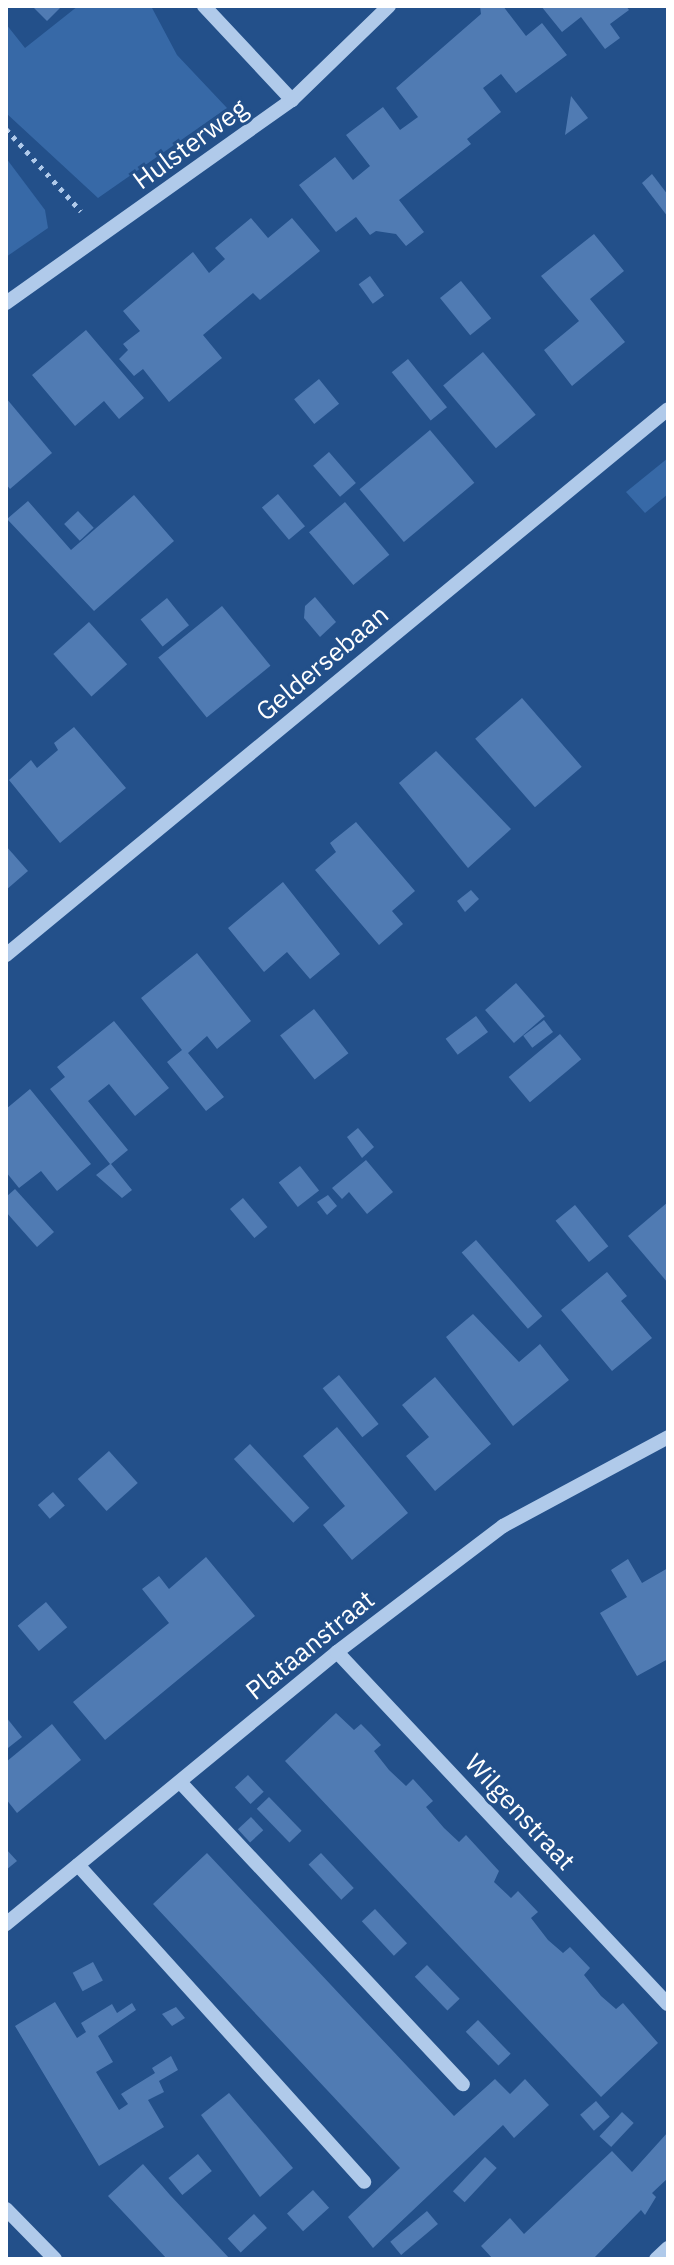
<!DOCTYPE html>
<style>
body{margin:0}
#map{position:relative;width:674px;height:2265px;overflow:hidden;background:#23508a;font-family:"IBM Plex Sans",sans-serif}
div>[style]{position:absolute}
.green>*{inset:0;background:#3769a7}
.building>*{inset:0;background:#507bb3;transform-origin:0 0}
.path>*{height:5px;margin-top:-2.5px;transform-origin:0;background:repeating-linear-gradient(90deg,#b0caea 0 4px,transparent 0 10px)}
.minor>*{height:14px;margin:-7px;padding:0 7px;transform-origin:7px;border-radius:7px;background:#b0caea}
span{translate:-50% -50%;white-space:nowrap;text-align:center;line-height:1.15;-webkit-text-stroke:6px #23508a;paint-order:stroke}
.street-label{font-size:26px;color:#fff}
.frame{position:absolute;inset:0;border:8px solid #fff;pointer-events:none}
</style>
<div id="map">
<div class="green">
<div style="clip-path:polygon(78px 6px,151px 6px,177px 55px,227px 108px,98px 198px,6px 113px,6px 24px,25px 48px)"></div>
<div style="clip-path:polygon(6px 158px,45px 210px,48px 228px,6px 257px)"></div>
<div style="clip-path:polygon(668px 458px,668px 494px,645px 513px,626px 492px)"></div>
</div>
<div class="building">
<div style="clip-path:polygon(32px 6px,62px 6px,47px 21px)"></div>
<div style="clip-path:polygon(480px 6px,503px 6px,526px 36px,542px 23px,567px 55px,516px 93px,501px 74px,483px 88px,501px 112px,467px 139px,471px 144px,399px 200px,424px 232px,406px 246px,396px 234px,376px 231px,370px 235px,356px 217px,336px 232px,299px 185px,335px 157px,353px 180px,370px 166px,346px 135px,383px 107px,400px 130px,418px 117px,396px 88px,481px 14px)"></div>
<div style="clip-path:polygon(541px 6px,626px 6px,629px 10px,610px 24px,620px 38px,605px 49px,581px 17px,562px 32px)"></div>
<div style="clip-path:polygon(571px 96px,588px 118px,565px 135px)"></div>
<div style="clip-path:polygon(652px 174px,668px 195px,668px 217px,642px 183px)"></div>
<div style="clip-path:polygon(251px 218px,268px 238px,292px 218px,320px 251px,260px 300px,253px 293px,203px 335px,222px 358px,169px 402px,143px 369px,134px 376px,119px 359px,128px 350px,123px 344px,140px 331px,123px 311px,193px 252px,209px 273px,225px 259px,215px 248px)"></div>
<div style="clip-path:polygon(594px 234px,624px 271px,590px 299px,625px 342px,572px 386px,544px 350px,579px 321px,541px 276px)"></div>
<div style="left:370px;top:276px;width:24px;height:14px;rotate:54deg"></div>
<div style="left:461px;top:281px;width:48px;height:27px;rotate:51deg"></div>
<div style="clip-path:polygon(86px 330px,144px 398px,119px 419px,104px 401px,75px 426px,32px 375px)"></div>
<div style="left:483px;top:352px;width:82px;height:52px;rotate:50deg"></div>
<div style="left:408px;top:359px;width:62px;height:21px;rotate:51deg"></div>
<div style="left:319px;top:379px;width:32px;height:32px;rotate:51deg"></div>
<div style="clip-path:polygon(6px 398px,52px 453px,10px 489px,6px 484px)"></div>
<div style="left:430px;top:430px;width:69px;height:92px;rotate:50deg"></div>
<div style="left:329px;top:452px;width:41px;height:21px;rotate:49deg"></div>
<div style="left:278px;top:494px;width:42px;height:21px;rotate:50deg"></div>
<div style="clip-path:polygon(134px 495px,174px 541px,94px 611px,7px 519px,28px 501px,71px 550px)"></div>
<div style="left:345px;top:502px;width:69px;height:47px;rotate:50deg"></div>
<div style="left:78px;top:511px;width:23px;height:19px;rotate:47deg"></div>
<div style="clip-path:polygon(315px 597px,336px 622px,320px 637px,304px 618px,305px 606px)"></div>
<div style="left:167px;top:598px;width:35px;height:34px;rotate:51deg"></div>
<div style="left:222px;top:606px;width:77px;height:82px;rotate:51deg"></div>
<div style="left:89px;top:622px;width:57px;height:48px;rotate:48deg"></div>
<div style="left:522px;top:698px;width:91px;height:62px;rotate:49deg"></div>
<div style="clip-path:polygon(74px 727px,126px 788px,60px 843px,9px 780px,31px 760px,37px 768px,58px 750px,54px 743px)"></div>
<div style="clip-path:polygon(436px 751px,511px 829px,468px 868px,399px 783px)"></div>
<div style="clip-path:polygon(356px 822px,415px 891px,392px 911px,403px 924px,379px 945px,315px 870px,336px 852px,330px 843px)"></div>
<div style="clip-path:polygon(6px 846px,28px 871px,6px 890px)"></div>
<div style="clip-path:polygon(283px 882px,340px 954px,310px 979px,287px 952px,264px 972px,228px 928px)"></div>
<div style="clip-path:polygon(471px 890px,479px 899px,465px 912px,457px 901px)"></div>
<div style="clip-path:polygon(197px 953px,251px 1021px,217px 1049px,207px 1036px,188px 1053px,224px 1097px,206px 1111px,167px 1062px,182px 1050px,141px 998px)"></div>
<div style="left:516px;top:983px;width:44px;height:41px;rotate:49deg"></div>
<div style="left:314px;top:1009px;width:56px;height:43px;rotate:52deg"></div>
<div style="left:476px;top:1016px;width:20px;height:38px;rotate:53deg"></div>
<div style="left:544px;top:1020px;width:15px;height:26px;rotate:53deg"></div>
<div style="clip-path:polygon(114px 1021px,169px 1088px,135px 1116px,109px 1084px,88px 1101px,128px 1150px,111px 1164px,132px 1190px,122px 1198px,96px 1175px,110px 1164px,50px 1089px,65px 1077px,57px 1067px)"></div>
<div style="left:560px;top:1034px;width:33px;height:67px;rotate:50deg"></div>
<div style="clip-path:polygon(30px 1089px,91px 1164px,57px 1191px,41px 1171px,19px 1188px,6px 1172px,6px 1109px)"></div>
<div style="clip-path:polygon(358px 1128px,374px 1147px,362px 1158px,347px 1137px)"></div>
<div style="clip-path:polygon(366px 1160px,393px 1192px,367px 1214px,349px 1192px,342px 1199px,332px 1188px)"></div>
<div style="left:300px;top:1166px;width:31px;height:27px;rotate:52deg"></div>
<div style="clip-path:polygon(15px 1189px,54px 1232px,37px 1247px,6px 1212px,6px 1197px)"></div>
<div style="clip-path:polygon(328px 1195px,337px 1206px,327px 1215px,317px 1202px)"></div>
<div style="left:243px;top:1198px;width:38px;height:17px;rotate:50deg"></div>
<div style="clip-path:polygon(668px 1202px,668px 1283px,628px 1236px)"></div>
<div style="left:575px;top:1205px;width:53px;height:25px;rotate:51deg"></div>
<div style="left:476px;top:1240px;width:101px;height:19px;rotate:49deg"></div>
<div style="clip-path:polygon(607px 1272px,627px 1296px,621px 1301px,652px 1338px,612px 1371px,561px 1310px)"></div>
<div style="clip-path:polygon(473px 1314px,519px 1362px,540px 1344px,569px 1380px,513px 1426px,446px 1337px)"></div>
<div style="left:339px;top:1375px;width:63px;height:21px;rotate:51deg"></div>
<div style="clip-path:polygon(435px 1377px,491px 1444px,435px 1491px,406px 1456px,429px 1437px,402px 1405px)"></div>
<div style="clip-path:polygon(337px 1427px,408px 1513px,352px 1560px,323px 1525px,345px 1506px,303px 1456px)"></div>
<div style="left:250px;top:1444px;width:87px;height:22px;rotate:47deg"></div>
<div style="left:109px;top:1451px;width:43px;height:42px;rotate:48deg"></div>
<div style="left:53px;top:1492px;width:18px;height:20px;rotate:49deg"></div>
<div style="clip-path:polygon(206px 1557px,255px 1616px,105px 1740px,73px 1702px,169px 1623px,142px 1589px,159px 1576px,169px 1589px)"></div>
<div style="clip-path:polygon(628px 1559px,642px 1583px,668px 1568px,668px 1659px,637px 1676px,600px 1613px,627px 1597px,611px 1570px)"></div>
<div style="left:46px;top:1602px;width:33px;height:37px;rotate:50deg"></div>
<div style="clip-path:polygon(336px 1713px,354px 1730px,361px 1724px,370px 1733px,381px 1745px,374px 1751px,389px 1770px,406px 1786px,413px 1779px,433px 1801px,426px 1807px,444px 1828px,459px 1842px,466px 1835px,499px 1871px,494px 1882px,511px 1898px,518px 1891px,538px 1912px,531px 1918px,548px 1940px,563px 1953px,570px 1947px,590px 1968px,584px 1975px,601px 1996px,616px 2009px,623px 2003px,658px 2043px,601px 2097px,285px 1761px)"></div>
<div style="clip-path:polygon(6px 1717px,22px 1737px,8px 1748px,6px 1746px)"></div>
<div style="clip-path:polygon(52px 1724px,81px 1760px,17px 1813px,6px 1799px,6px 1762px)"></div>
<div style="left:248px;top:1775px;width:23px;height:18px;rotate:47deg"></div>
<div style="left:269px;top:1797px;width:47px;height:17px;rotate:46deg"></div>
<div style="left:251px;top:1817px;width:18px;height:18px;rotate:47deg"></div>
<div style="clip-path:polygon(6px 1849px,17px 1861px,6px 1870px)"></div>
<div style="clip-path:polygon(207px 1853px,454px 2116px,495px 2079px,510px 2094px,525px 2079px,549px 2105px,514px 2138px,503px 2125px,373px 2248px,348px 2217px,400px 2168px,153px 1904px)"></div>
<div style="left:321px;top:1853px;width:48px;height:17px;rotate:47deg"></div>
<div style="left:375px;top:1909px;width:47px;height:18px;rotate:47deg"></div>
<div style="left:93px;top:1962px;width:21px;height:23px;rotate:62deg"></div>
<div style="left:427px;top:1965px;width:47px;height:17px;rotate:46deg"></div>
<div style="clip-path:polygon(55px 2002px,77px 2038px,86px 2032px,81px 2023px,112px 2004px,117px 2013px,132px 2003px,136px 2010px,98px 2036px,113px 2062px,96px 2072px,119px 2110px,128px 2104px,121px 2094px,155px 2073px,152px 2068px,171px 2056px,178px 2070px,159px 2081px,164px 2092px,148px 2100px,164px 2127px,99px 2166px,15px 2026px)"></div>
<div style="clip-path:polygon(176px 2007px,185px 2018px,172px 2026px,162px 2014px)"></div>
<div style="left:478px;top:2020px;width:47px;height:17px;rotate:46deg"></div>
<div style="clip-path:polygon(229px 2093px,293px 2168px,260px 2197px,201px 2115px)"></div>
<div style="left:596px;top:2101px;width:21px;height:21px;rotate:49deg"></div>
<div style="left:622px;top:2112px;width:16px;height:33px;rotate:43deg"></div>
<div style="clip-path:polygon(668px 2132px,668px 2178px,652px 2193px,656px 2197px,645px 2215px,641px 2210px,593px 2259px,493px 2259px,481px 2246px,510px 2218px,524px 2234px,612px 2151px,632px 2172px)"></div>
<div style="left:198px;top:2154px;width:22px;height:38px;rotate:51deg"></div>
<div style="left:485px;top:2157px;width:16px;height:47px;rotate:43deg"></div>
<div style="clip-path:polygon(143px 2164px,170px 2195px,230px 2259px,167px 2259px,108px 2196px)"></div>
<div style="left:313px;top:2190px;width:24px;height:35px;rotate:48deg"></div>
<div style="left:427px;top:2211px;width:17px;height:48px;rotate:50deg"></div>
<div style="left:254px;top:2214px;width:19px;height:36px;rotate:47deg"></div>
</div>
<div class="path">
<div style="left:6px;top:129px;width:111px;rotate:47.6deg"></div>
</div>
<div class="minor">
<div style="left:204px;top:6px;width:129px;rotate:46.9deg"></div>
<div style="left:6px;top:303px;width:351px;rotate:-35.4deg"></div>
<div style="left:292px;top:100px;width:135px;rotate:-44.1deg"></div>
<div style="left:6px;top:955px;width:858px;rotate:-39.51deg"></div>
<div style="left:337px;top:1652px;width:483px;rotate:46.8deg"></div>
<div style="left:180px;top:1782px;width:414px;rotate:46.9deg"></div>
<div style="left:78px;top:1865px;width:427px;rotate:47.9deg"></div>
<div style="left:6px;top:1924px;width:428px;rotate:-39.4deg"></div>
<div style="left:337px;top:1652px;width:208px;rotate:-37.2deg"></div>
<div style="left:503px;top:1526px;width:187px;rotate:-28.3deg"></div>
<div style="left:6px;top:2209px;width:70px;rotate:45.6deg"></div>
<div style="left:656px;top:2259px;width:16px;rotate:-43deg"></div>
</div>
<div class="street-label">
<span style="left:190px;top:144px;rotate:-36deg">Hulsterweg</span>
<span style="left:322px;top:663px;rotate:-40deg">Geldersebaan</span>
<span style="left:310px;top:1645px;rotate:-39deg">Plataanstraat</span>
<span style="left:520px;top:1812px;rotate:47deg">Wilgenstraat</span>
</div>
<div class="frame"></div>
</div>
